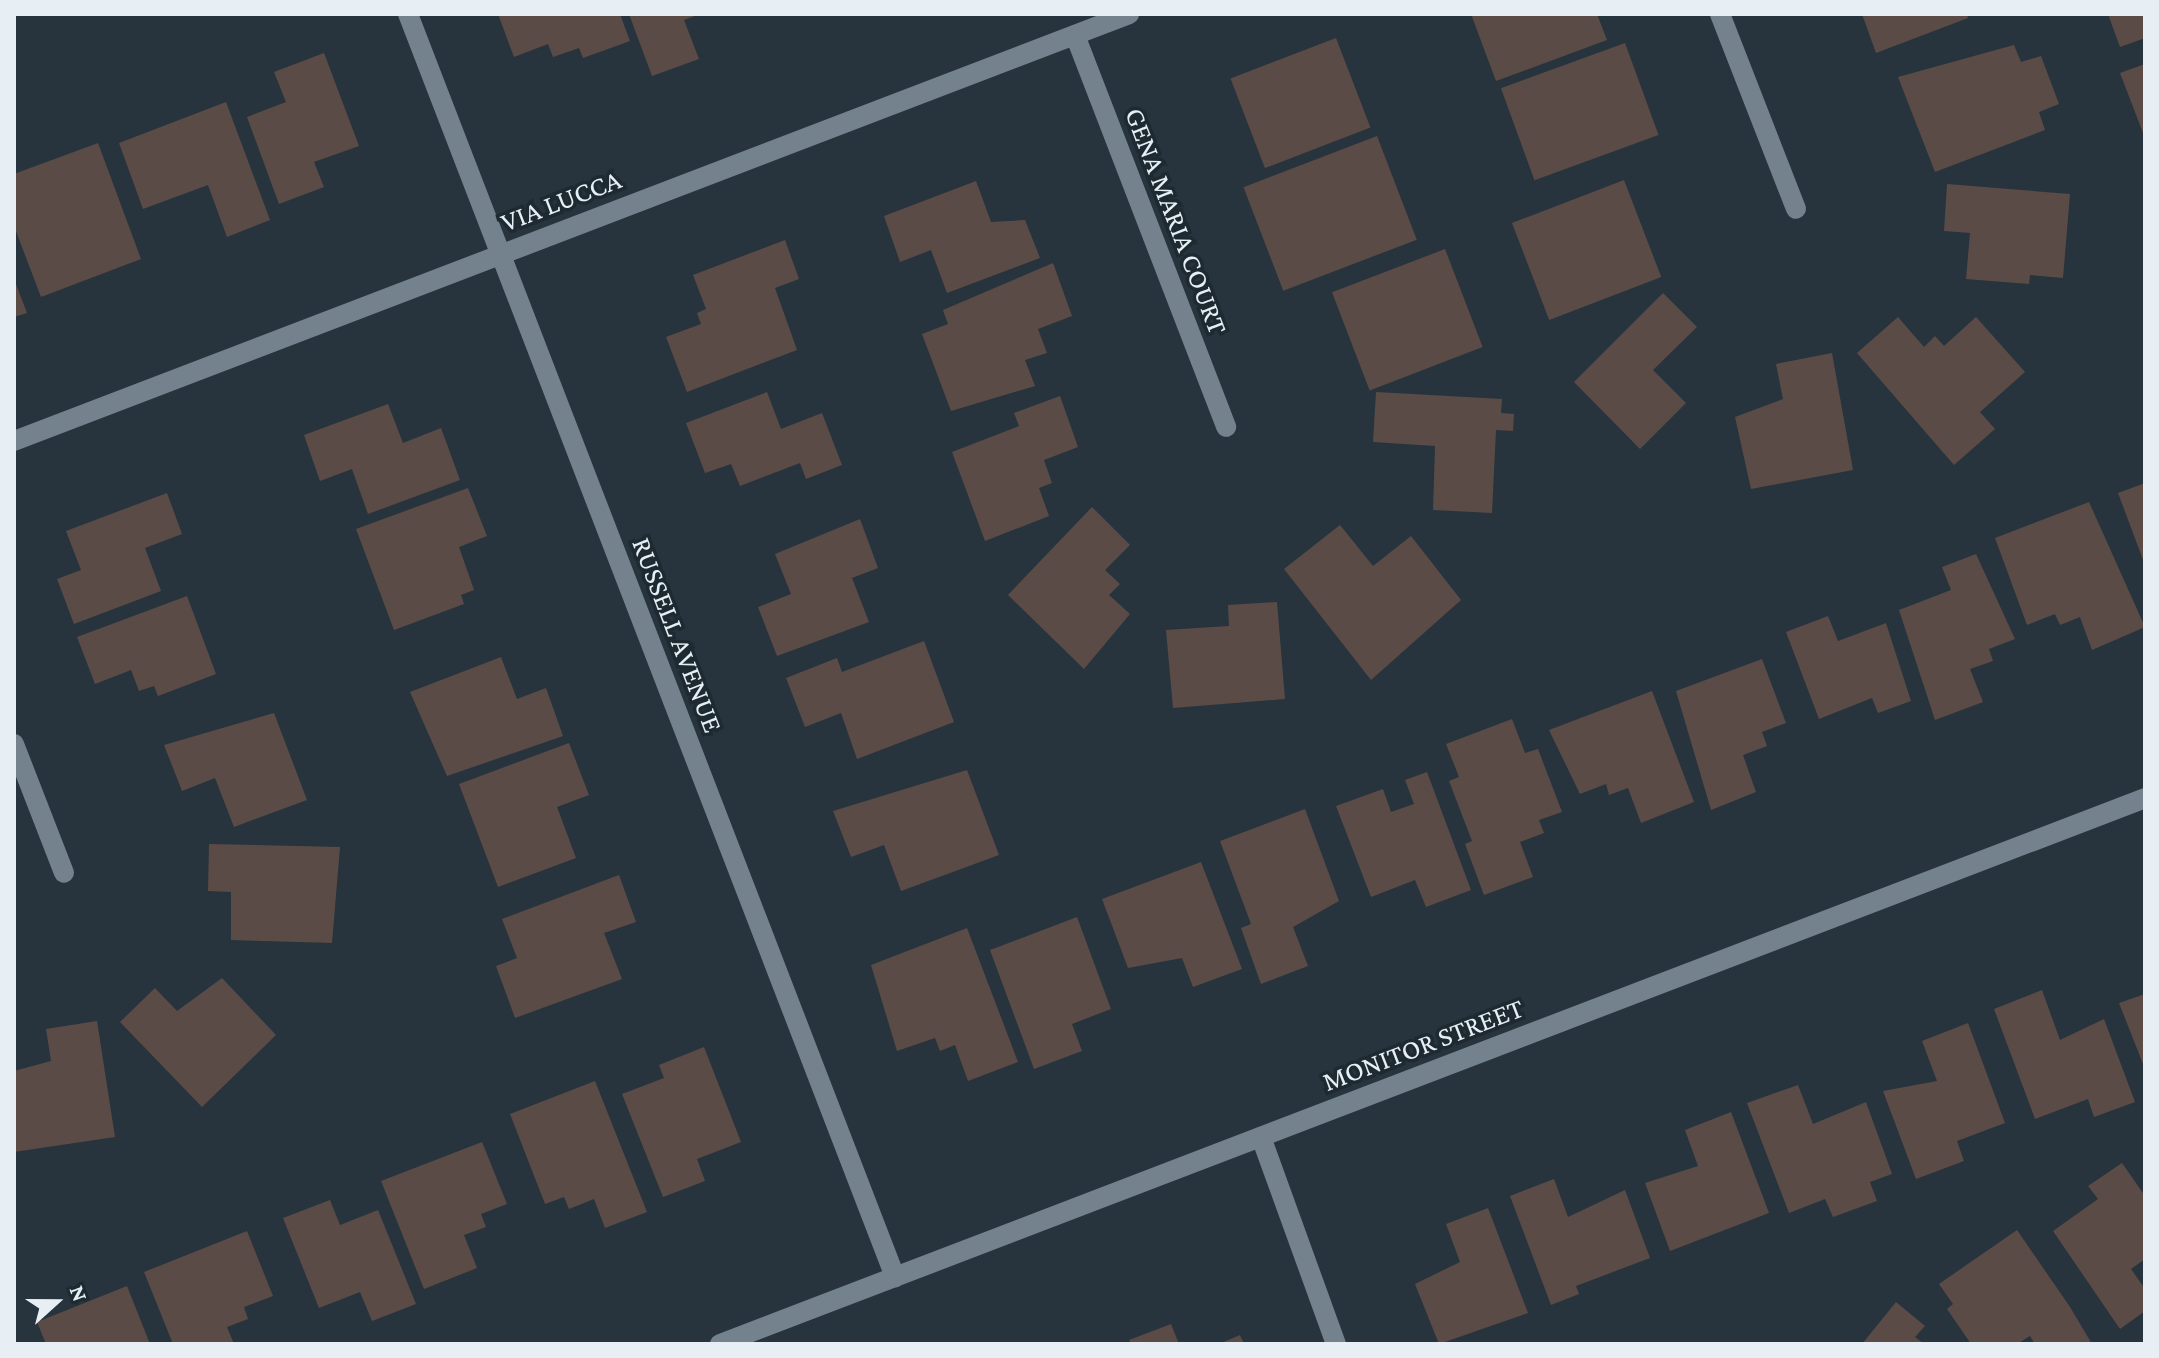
<!DOCTYPE html>
<style>
body{margin:0}
#map{position:relative;width:2159px;height:1358px;overflow:hidden;background:#27343d;font-family:"Crimson Pro",serif}
div>[style]{position:absolute}
.building>*{inset:0;background:#5b4b46;transform-origin:0 0}
.street>*{height:20px;margin:-10px;padding:0 10px;transform-origin:10px;border-radius:10px;background:#74828d}
.secondary>*{height:20px;margin:-10px;padding:0 10px;transform-origin:10px;border-radius:10px;background:#74828d}
span{translate:-50% -50%;white-space:nowrap;text-align:center;line-height:1.15;-webkit-text-stroke:7px #1e2a32;paint-order:stroke}
.street-label{font-size:28px;color:#e7eff5}
.frame{position:absolute;inset:0;border:16px solid #e7eff5;pointer-events:none}
.north{position:absolute;left:16px;top:1262px;width:80px;height:80px;-webkit-text-stroke:6px #1e2a32;paint-order:stroke;rotate:69deg;font-size:22px;font-weight:700;line-height:32px;text-align:center;color:#e7eff5}
.north::after{content:'';display:block;margin:auto;width:28px;height:36px;background:#e7eff5;clip-path:polygon(50% 0,100% 100%,50% 72%,0 100%)}
</style>
<div id="map">
<div class="building">
<div style="clip-path:polygon(498px 14px,620px 14px,630px 41px,583px 58px,579px 48px,553px 57px,548px 44px,514px 57px)"></div>
<div style="clip-path:polygon(629px 14px,700px 14px,684px 20px,699px 59px,652px 76px)"></div>
<div style="clip-path:polygon(1471px 14px,1597px 14px,1607px 40px,1496px 81px)"></div>
<div style="clip-path:polygon(1862px 14px,1967px 14px,1968px 18px,1876px 53px)"></div>
<div style="clip-path:polygon(2108px 14px,2145px 14px,2145px 38px,2120px 47px)"></div>
<div style="left:1336px;top:38px;width:96px;height:113px;rotate:69deg"></div>
<div style="left:1625px;top:43px;width:98px;height:132px;rotate:70deg"></div>
<div style="clip-path:polygon(2014px 45px,2021px 62px,2041px 56px,2059px 104px,2039px 112px,2045px 130px,1935px 172px,1898px 77px)"></div>
<div style="clip-path:polygon(324px 53px,359px 146px,314px 162px,324px 187px,279px 204px,247px 117px,286px 102px,274px 72px)"></div>
<div style="clip-path:polygon(2145px 64px,2145px 138px,2120px 73px)"></div>
<div style="clip-path:polygon(226px 102px,270px 220px,227px 237px,208px 185px,143px 209px,119px 143px)"></div>
<div style="left:1377px;top:136px;width:111px;height:143px;rotate:69deg"></div>
<div style="clip-path:polygon(98px 143px,141px 259px,41px 297px,14px 226px,14px 174px)"></div>
<div style="left:1624px;top:180px;width:104px;height:120px;rotate:69deg"></div>
<div style="clip-path:polygon(976px 181px,991px 222px,1025px 220px,1040px 258px,947px 293px,931px 250px,900px 262px,884px 216px)"></div>
<div style="clip-path:polygon(1947px 184px,2070px 194px,2063px 278px,2030px 275px,2029px 284px,1966px 279px,1970px 233px,1944px 231px)"></div>
<div style="clip-path:polygon(785px 240px,799px 279px,775px 288px,797px 350px,687px 392px,666px 337px,701px 324px,697px 313px,706px 309px,693px 275px)"></div>
<div style="left:1445px;top:249px;width:105px;height:121px;rotate:69deg"></div>
<div style="clip-path:polygon(1053px 263px,1072px 316px,1038px 329px,1047px 353px,1025px 360px,1035px 386px,951px 411px,922px 334px,948px 324px,943px 310px)"></div>
<div style="clip-path:polygon(14px 279px,27px 313px,14px 317px)"></div>
<div style="clip-path:polygon(1663px 293px,1697px 327px,1653px 370px,1686px 403px,1640px 449px,1574px 382px)"></div>
<div style="clip-path:polygon(1898px 317px,1924px 347px,1935px 336px,1944px 346px,1976px 317px,2025px 372px,1980px 412px,1995px 429px,1954px 465px,1857px 353px)"></div>
<div style="clip-path:polygon(1832px 353px,1853px 470px,1751px 489px,1735px 417px,1783px 399px,1776px 364px)"></div>
<div style="clip-path:polygon(767px 392px,781px 429px,822px 413px,842px 465px,806px 479px,800px 463px,740px 486px,731px 464px,705px 473px,686px 423px)"></div>
<div style="clip-path:polygon(1376px 392px,1502px 399px,1501px 413px,1514px 414px,1513px 431px,1496px 430px,1492px 513px,1433px 510px,1435px 446px,1373px 442px)"></div>
<div style="clip-path:polygon(1060px 396px,1078px 447px,1044px 460px,1052px 483px,1039px 488px,1049px 516px,985px 541px,952px 452px,1019px 426px,1014px 413px)"></div>
<div style="clip-path:polygon(388px 404px,403px 443px,441px 428px,460px 480px,368px 514px,352px 469px,320px 481px,304px 435px)"></div>
<div style="clip-path:polygon(2145px 483px,2145px 565px,2118px 493px)"></div>
<div style="clip-path:polygon(468px 488px,487px 536px,459px 547px,474px 590px,461px 595px,464px 604px,394px 630px,356px 529px)"></div>
<div style="clip-path:polygon(167px 493px,182px 534px,145px 548px,161px 591px,74px 624px,57px 579px,81px 570px,66px 531px)"></div>
<div style="clip-path:polygon(2089px 502px,2145px 627px,2092px 650px,2080px 617px,2060px 625px,2055px 614px,2027px 625px,1995px 538px)"></div>
<div style="clip-path:polygon(1092px 507px,1130px 545px,1105px 570px,1120px 584px,1109px 595px,1130px 614px,1084px 669px,1008px 595px)"></div>
<div style="clip-path:polygon(860px 519px,878px 568px,852px 578px,869px 622px,777px 656px,758px 607px,791px 594px,775px 554px)"></div>
<div style="clip-path:polygon(1340px 525px,1373px 566px,1411px 536px,1461px 600px,1371px 680px,1284px 569px)"></div>
<div style="clip-path:polygon(1976px 554px,2015px 639px,1989px 649px,1993px 661px,1970px 669px,1983px 702px,1935px 720px,1899px 610px,1951px 590px,1942px 567px)"></div>
<div style="clip-path:polygon(187px 596px,216px 674px,158px 696px,154px 686px,139px 691px,131px 670px,95px 684px,77px 637px)"></div>
<div style="clip-path:polygon(1277px 602px,1285px 699px,1173px 708px,1166px 630px,1229px 626px,1228px 605px)"></div>
<div style="clip-path:polygon(1828px 616px,1838px 641px,1886px 623px,1911px 701px,1878px 713px,1872px 698px,1819px 719px,1786px 632px)"></div>
<div style="clip-path:polygon(924px 641px,954px 722px,857px 759px,841px 713px,805px 727px,786px 678px,837px 658px,842px 672px)"></div>
<div style="clip-path:polygon(501px 657px,517px 699px,546px 688px,563px 736px,447px 776px,410px 692px)"></div>
<div style="clip-path:polygon(1762px 659px,1786px 723px,1762px 732px,1767px 746px,1743px 755px,1756px 792px,1711px 810px,1676px 691px)"></div>
<div style="clip-path:polygon(1652px 691px,1694px 802px,1641px 823px,1628px 788px,1609px 795px,1606px 784px,1580px 794px,1549px 730px)"></div>
<div style="clip-path:polygon(274px 713px,307px 800px,234px 827px,215px 778px,182px 791px,164px 745px)"></div>
<div style="clip-path:polygon(1512px 719px,1525px 753px,1538px 749px,1562px 812px,1539px 820px,1544px 833px,1520px 842px,1533px 877px,1484px 895px,1465px 844px,1472px 841px,1449px 781px,1459px 777px,1446px 744px)"></div>
<div style="clip-path:polygon(569px 743px,589px 795px,557px 807px,576px 858px,498px 887px,459px 784px)"></div>
<div style="clip-path:polygon(967px 770px,999px 855px,901px 891px,884px 845px,851px 857px,833px 811px)"></div>
<div style="clip-path:polygon(1427px 772px,1471px 890px,1426px 907px,1415px 880px,1371px 897px,1336px 806px,1383px 789px,1391px 812px,1414px 804px,1405px 780px)"></div>
<div style="clip-path:polygon(1305px 809px,1339px 901px,1293px 927px,1308px 966px,1261px 984px,1241px 928px,1251px 924px,1220px 841px)"></div>
<div style="clip-path:polygon(209px 844px,340px 847px,332px 943px,231px 940px,231px 892px,208px 891px)"></div>
<div style="clip-path:polygon(1201px 862px,1242px 969px,1193px 987px,1182px 958px,1128px 968px,1102px 899px)"></div>
<div style="clip-path:polygon(619px 875px,636px 922px,604px 933px,622px 979px,515px 1018px,496px 966px,517px 958px,502px 919px)"></div>
<div style="clip-path:polygon(1077px 917px,1111px 1009px,1072px 1024px,1082px 1051px,1034px 1069px,990px 950px)"></div>
<div style="clip-path:polygon(967px 928px,1018px 1062px,968px 1081px,955px 1045px,940px 1051px,935px 1038px,897px 1051px,871px 965px)"></div>
<div style="clip-path:polygon(222px 978px,276px 1035px,202px 1107px,120px 1022px,155px 988px,177px 1011px)"></div>
<div style="clip-path:polygon(2042px 990px,2060px 1040px,2104px 1019px,2135px 1102px,2094px 1117px,2088px 1099px,2035px 1119px,1994px 1009px)"></div>
<div style="clip-path:polygon(2145px 994px,2145px 1069px,2119px 1003px)"></div>
<div style="clip-path:polygon(97px 1021px,115px 1137px,14px 1152px,14px 1071px,51px 1061px,46px 1029px)"></div>
<div style="clip-path:polygon(1968px 1023px,2005px 1123px,1957px 1141px,1964px 1161px,1916px 1179px,1883px 1091px,1937px 1081px,1922px 1041px)"></div>
<div style="clip-path:polygon(704px 1047px,741px 1142px,697px 1159px,705px 1181px,663px 1197px,622px 1094px,664px 1078px,659px 1065px)"></div>
<div style="clip-path:polygon(595px 1081px,647px 1212px,605px 1228px,594px 1199px,569px 1209px,564px 1197px,545px 1204px,510px 1114px)"></div>
<div style="clip-path:polygon(1798px 1085px,1813px 1124px,1866px 1102px,1892px 1174px,1870px 1182px,1877px 1201px,1833px 1217px,1825px 1199px,1789px 1213px,1747px 1103px)"></div>
<div style="clip-path:polygon(1731px 1112px,1769px 1213px,1670px 1251px,1645px 1183px,1698px 1166px,1685px 1130px)"></div>
<div style="clip-path:polygon(482px 1142px,507px 1204px,481px 1214px,486px 1227px,464px 1235px,477px 1268px,424px 1289px,381px 1181px)"></div>
<div style="clip-path:polygon(2122px 1163px,2145px 1196px,2145px 1259px,2131px 1269px,2145px 1289px,2145px 1311px,2120px 1329px,2053px 1231px,2098px 1199px,2088px 1186px)"></div>
<div style="clip-path:polygon(1554px 1179px,1568px 1217px,1625px 1190px,1650px 1258px,1576px 1286px,1579px 1294px,1551px 1305px,1510px 1196px)"></div>
<div style="clip-path:polygon(330px 1200px,340px 1225px,378px 1210px,416px 1304px,372px 1321px,360px 1292px,319px 1308px,283px 1218px)"></div>
<div style="clip-path:polygon(1488px 1208px,1528px 1313px,1439px 1344px,1415px 1284px,1460px 1262px,1446px 1224px)"></div>
<div style="clip-path:polygon(2017px 1230px,2070px 1307px,2092px 1344px,2035px 1344px,2030px 1336px,2017px 1344px,1971px 1344px,1947px 1309px,1953px 1304px,1939px 1284px)"></div>
<div style="clip-path:polygon(247px 1231px,273px 1296px,244px 1307px,248px 1319px,227px 1327px,234px 1344px,173px 1344px,144px 1272px)"></div>
<div style="clip-path:polygon(127px 1286px,150px 1344px,46px 1344px,37px 1322px)"></div>
<div style="clip-path:polygon(1896px 1302px,1925px 1326px,1915px 1337px,1924px 1344px,1862px 1344px)"></div>
<div style="clip-path:polygon(1171px 1324px,1179px 1344px,1131px 1344px,1129px 1340px)"></div>
<div style="clip-path:polygon(1240px 1335px,1244px 1344px,1219px 1344px)"></div>
</div>
<div class="street">
<div style="left:408px;top:14px;width:1354px;rotate:68.91deg"></div>
<div style="left:1720px;top:14px;width:209px;rotate:68.7deg"></div>
<div style="left:1075px;top:35px;width:420px;rotate:68.9deg"></div>
<div style="left:14px;top:441px;width:1194px;rotate:-20.95deg"></div>
<div style="left:14px;top:744px;width:138px;rotate:68.8deg"></div>
<div style="left:1261px;top:1137px;width:220px;rotate:70.1deg"></div>
</div>
<div class="secondary">
<div style="left:720px;top:1344px;width:1526px;rotate:-20.96deg"></div>
</div>
<div class="street-label">
<span style="left:561px;top:201px;rotate:-21deg">VIA LUCCA</span>
<span style="left:1176px;top:221px;rotate:69deg">GENA MARIA COURT</span>
<span style="left:677px;top:635px;rotate:69deg">RUSSELL AVENUE</span>
<span style="left:1423px;top:1045px;rotate:-21deg">MONITOR STREET</span>
</div>
<div class="frame"></div>
<div class="north">N</div>
</div>
